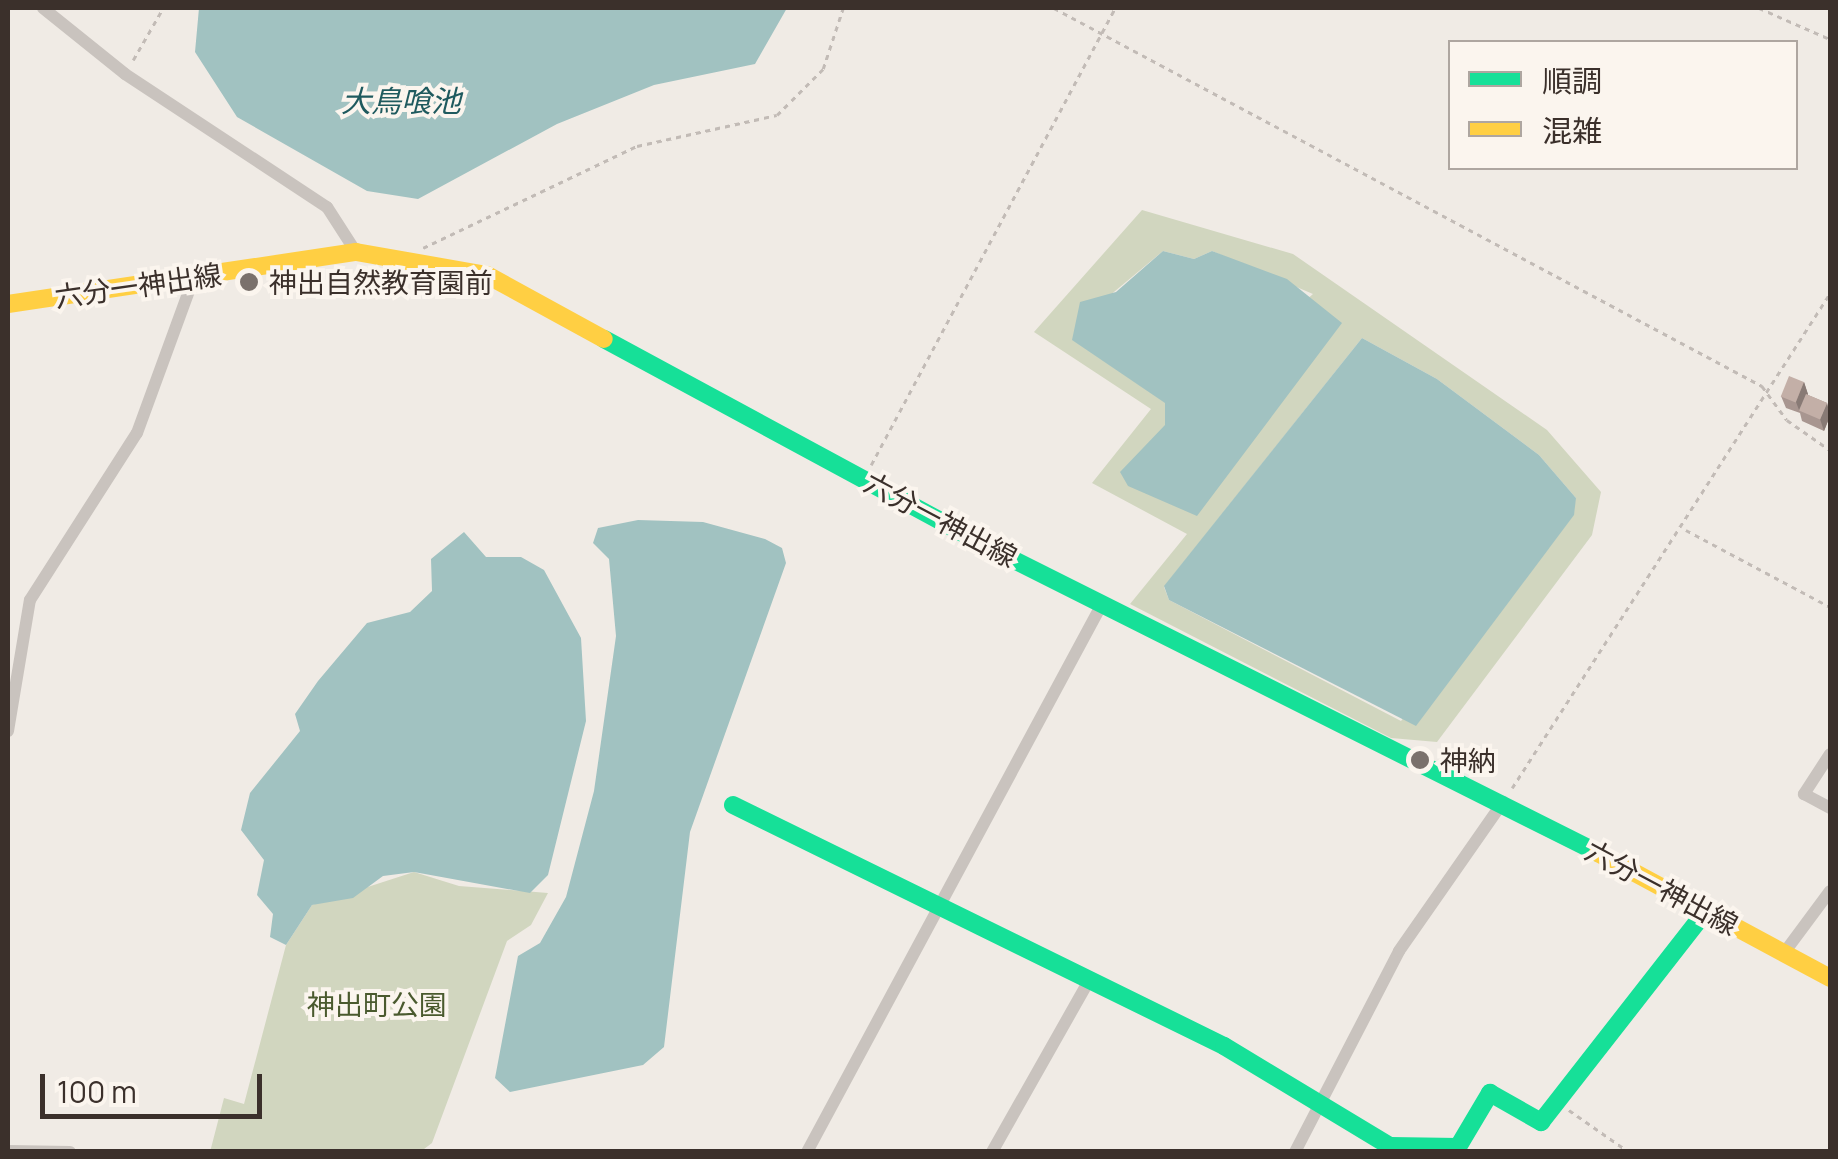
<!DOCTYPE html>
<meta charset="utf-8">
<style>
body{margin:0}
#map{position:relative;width:1838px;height:1159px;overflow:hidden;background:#f0ebe5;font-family:Manrope,"Noto Sans JP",sans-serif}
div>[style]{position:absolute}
.green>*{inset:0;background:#d1d6bf}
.water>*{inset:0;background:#a1c2c1}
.path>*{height:2.5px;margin-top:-1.25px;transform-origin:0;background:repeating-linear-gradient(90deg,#c2bbb6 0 5px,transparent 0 10px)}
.street>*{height:12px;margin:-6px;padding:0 6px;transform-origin:6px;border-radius:6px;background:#c9c3be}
.fast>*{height:18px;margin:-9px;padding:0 9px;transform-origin:9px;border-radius:9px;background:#16e098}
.slow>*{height:18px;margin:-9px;padding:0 9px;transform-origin:9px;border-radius:9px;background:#ffcf43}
.wall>*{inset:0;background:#a89690}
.shaded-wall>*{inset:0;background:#887a75}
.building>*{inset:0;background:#c3afa7;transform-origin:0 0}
.dots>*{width:28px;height:28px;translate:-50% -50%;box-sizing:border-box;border:5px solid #fbf5ee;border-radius:50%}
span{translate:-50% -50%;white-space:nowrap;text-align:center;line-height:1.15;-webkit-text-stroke:8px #fbf5ee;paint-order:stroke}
.poi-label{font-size:28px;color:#3b302b}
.left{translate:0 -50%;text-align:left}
.street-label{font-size:28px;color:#3b302b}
.park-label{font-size:28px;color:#4a5a2e}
.water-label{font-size:30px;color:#1f5a5e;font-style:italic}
.frame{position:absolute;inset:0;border:10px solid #3b302b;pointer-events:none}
.legend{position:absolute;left:1448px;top:40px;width:350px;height:130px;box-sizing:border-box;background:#fbf5ee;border:2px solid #aea6a0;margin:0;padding:12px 18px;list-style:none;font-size:30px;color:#3b302b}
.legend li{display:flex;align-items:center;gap:20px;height:50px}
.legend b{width:50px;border:2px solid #aea6a0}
.scale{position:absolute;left:40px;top:1074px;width:222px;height:45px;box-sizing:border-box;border:5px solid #3b302b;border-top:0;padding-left:12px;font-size:30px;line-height:35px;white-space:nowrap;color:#3b302b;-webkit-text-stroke:8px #fbf5ee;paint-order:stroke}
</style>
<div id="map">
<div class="green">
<div style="clip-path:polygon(evenodd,1142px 210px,1293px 254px,1547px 430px,1601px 492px,1592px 535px,1437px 742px,1391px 738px,1130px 604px,1187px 534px,1092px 483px,1151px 409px,1034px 332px,1142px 210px,1163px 251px,1194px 259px,1212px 251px,1313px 294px,1165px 424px,1166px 403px,1073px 340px,1084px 317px,1163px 251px,1142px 210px,1362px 338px,1437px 379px,1539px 455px,1576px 498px,1401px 721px,1169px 600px,1164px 587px,1362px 338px)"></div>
<div style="clip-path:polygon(414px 872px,459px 886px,548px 893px,531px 925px,507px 941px,432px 1143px,420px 1152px,210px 1152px,224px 1098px,244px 1104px,286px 945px,312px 905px)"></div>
</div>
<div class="water">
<div style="clip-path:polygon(199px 8px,787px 8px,755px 64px,654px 85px,557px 124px,418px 199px,367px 191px,237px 117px,195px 52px)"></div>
<div style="clip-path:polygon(1163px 251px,1194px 259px,1212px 251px,1287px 279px,1342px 323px,1197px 516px,1128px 486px,1120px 472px,1165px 425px,1165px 403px,1072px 340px,1080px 302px,1116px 292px)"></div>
<div style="clip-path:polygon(1362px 338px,1437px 379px,1539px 455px,1576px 498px,1574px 515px,1416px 726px,1169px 600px,1164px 586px)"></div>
<div style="clip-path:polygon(638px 520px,703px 522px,765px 539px,782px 548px,786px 563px,690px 832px,664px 1047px,643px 1065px,510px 1092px,495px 1078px,518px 956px,540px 943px,566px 897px,594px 791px,616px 636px,609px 559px,593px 543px,598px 528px)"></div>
<div style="clip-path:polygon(464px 532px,486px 557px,521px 557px,544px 570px,581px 638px,586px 721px,548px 875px,530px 893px,414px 872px,383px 876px,353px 898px,312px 905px,286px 945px,270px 937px,273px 914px,257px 895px,264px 860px,241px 830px,250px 793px,300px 731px,295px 714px,318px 681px,367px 623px,410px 612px,432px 591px,431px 559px)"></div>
</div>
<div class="path">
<div style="left:1054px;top:8px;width:803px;rotate:28.1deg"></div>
<div style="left:1762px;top:386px;width:42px;rotate:53.7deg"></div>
<div style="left:1787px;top:420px;width:52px;rotate:34.9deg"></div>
<div style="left:1759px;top:8px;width:77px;rotate:23.6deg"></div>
<div style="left:133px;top:60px;width:60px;rotate:-60deg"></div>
<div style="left:423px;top:248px;width:237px;rotate:-25.5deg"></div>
<div style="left:637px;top:146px;width:143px;rotate:-12.5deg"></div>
<div style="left:777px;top:115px;width:65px;rotate:-45deg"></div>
<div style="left:823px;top:69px;width:64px;rotate:-71.8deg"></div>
<div style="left:871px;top:465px;width:518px;rotate:-61.9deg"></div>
<div style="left:1686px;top:530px;width:163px;rotate:28.1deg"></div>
<div style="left:1512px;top:788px;width:588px;rotate:-57.28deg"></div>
<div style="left:1569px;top:1110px;width:73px;rotate:35deg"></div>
</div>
<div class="street">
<div style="left:43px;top:8px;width:105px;rotate:38.8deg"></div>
<div style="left:125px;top:74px;width:242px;rotate:33.4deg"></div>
<div style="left:327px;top:207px;width:54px;rotate:57.2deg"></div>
<div style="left:8px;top:731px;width:133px;rotate:-80.5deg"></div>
<div style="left:30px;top:600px;width:198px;rotate:-57.4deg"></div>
<div style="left:137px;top:433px;width:163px;rotate:-69.9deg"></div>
<div style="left:1830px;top:754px;width:48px;rotate:123deg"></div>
<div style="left:1804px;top:794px;width:30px;rotate:28deg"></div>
<div style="left:1784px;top:953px;width:77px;rotate:-53.4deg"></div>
<div style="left:8px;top:1151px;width:62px;rotate:0.9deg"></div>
<div style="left:807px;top:1152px;width:622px;rotate:-61.71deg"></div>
<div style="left:992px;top:1152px;width:193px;rotate:-60.5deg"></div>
<div style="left:1295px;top:1152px;width:226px;rotate:-62.6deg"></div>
<div style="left:1399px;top:951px;width:182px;rotate:-55.1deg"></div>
</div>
<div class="fast">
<div style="left:604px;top:339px;width:452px;rotate:28.4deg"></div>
<div style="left:1002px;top:554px;width:667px;rotate:26.64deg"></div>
<div style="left:733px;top:805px;width:547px;rotate:26.14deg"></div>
<div style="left:1224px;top:1046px;width:194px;rotate:31.1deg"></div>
<div style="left:1390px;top:1146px;width:68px;rotate:0.8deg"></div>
<div style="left:1458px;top:1147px;width:63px;rotate:-59.3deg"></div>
<div style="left:1490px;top:1093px;width:59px;rotate:29.6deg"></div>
<div style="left:1541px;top:1122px;width:268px;rotate:-52deg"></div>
</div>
<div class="slow">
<div style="left:8px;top:304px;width:352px;rotate:-8.5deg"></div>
<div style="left:356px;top:252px;width:133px;rotate:10deg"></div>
<div style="left:487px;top:275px;width:133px;rotate:28.7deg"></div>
<div style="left:1598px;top:853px;width:264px;rotate:28.3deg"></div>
</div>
<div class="wall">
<div style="clip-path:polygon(1804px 382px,1808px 395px,1827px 403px,1830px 416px,1824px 431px,1802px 421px,1800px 413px,1786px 408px,1781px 396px)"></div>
</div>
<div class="shaded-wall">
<div style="clip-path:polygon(1804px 382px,1808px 394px,1801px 411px,1799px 410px,1796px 402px)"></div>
<div style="clip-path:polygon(1827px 403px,1830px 416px,1824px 431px,1820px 419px)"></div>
</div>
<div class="building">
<div style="left:1789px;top:376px;width:16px;height:22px;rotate:22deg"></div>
<div style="left:1806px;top:394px;width:23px;height:18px;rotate:23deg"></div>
</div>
<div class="dots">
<div style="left:249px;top:282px;background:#7a716c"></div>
<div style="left:1420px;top:760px;background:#7a716c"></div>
</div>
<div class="poi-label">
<span class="left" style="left:269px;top:282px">神出自然教育園前</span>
<span class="left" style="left:1440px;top:760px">神納</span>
</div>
<div class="street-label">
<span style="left:138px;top:285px;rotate:-8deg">六分一神出線</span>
<span style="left:941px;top:519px;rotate:28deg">六分一神出線</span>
<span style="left:1662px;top:887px;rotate:28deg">六分一神出線</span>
</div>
<div class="park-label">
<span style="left:377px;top:1004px">神出町公園</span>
</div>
<div class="water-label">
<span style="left:401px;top:101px">大鳥喰池</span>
</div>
<div class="frame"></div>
<ul class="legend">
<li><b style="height:12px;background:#16e098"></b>順調</li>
<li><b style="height:12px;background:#ffcf43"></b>混雑</li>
</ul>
<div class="scale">100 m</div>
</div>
